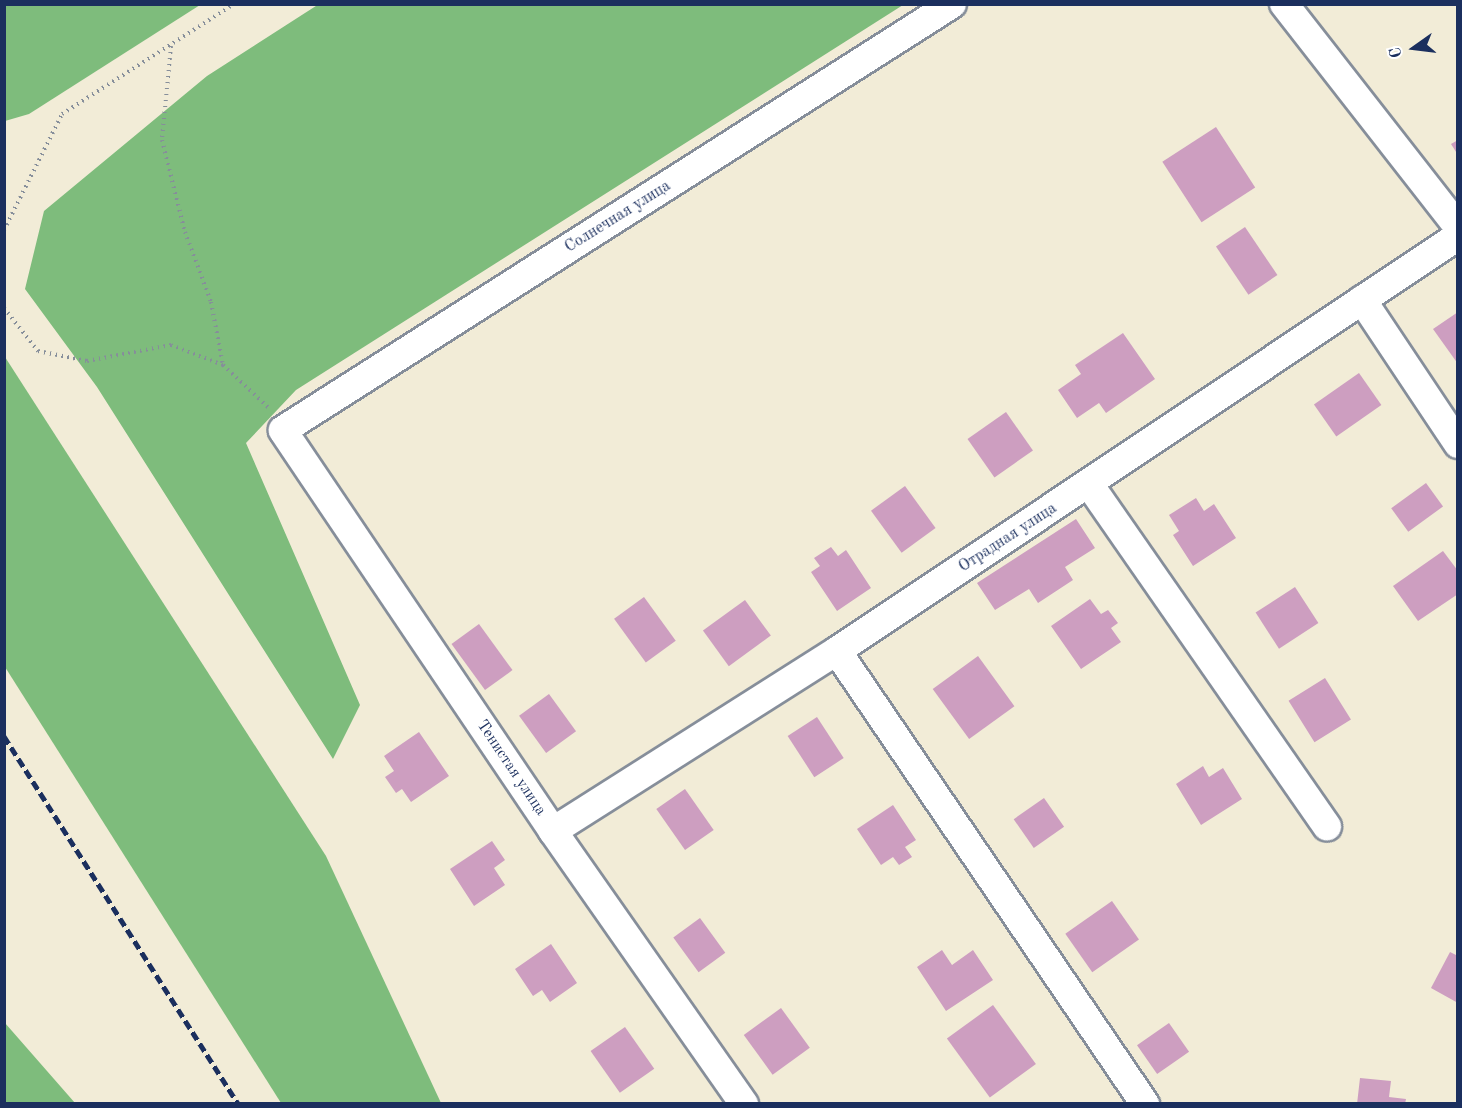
<!DOCTYPE html>
<meta charset="utf-8">
<style>
body{margin:0}
#map{position:relative;width:1462px;height:1108px;overflow:hidden;background:#f2ecd7;font-family:"Old Standard TT",serif}
div>[style]{position:absolute}
.forest>*{inset:0;background:#7ebc7c}
.building>*{inset:0;background:#cd9ec0;transform-origin:0 0}
.path>*{height:4px;margin-top:-2px;transform-origin:0;background:repeating-linear-gradient(90deg,#868e9a 0 1.5px,transparent 0 6px)}
.roads{filter:drop-shadow(2px 0 #868e9a) drop-shadow(-2px 0 #868e9a) drop-shadow(0 2px #868e9a) drop-shadow(0 -2px #868e9a)}
.minor>*{height:28px;margin:-14px;padding:0 14px;transform-origin:14px;border-radius:14px;background:#fff}
.rail>*{height:4.5px;margin-top:-2.25px;transform-origin:0;background:repeating-linear-gradient(90deg,#1b2f5e 0 9px,transparent 0 13.5px)}
span{translate:-50% -50%;white-space:nowrap;text-align:center;line-height:1.15;-webkit-text-stroke:6px #fff;paint-order:stroke}
.street-label{font-size:16px;color:#1b2f5e}
.frame{position:absolute;inset:0;border:6px solid #1b2f5e;pointer-events:none}
.north{position:absolute;left:1384px;top:18px;width:60px;height:60px;-webkit-text-stroke:4px #fff;paint-order:stroke;rotate:256deg;font-size:16px;font-weight:700;line-height:24px;text-align:center;color:#1b2f5e}
.north::after{content:'';display:block;margin:auto;width:21px;height:27px;background:#1b2f5e;clip-path:polygon(50% 0,100% 100%,50% 72%,0 100%)}
</style>
<div id="map">
<div class="forest">
<div style="clip-path:polygon(5px 4px,200px 4px,200px 5px,29px 114px,5px 121px)"></div>
<div style="clip-path:polygon(319px 4px,903px 5px,296px 390px,246px 443px,360px 705px,333px 759px,97px 387px,25px 289px,44px 211px,207px 76px)"></div>
<div style="clip-path:polygon(5px 357px,326px 856px,441px 1103px,281px 1103px,5px 667px)"></div>
<div style="clip-path:polygon(4px 1023px,5px 1023px,75px 1103px,5px 1103px)"></div>
</div>
<div class="building">
<div style="left:1216px;top:127px;width:72px;height:64px;rotate:57deg"></div>
<div style="clip-path:polygon(1458px 140px,1458px 155px,1451px 144px)"></div>
<div style="left:1245px;top:227px;width:58px;height:35px;rotate:56deg"></div>
<div style="clip-path:polygon(1458px 312px,1458px 364px,1433px 329px)"></div>
<div style="clip-path:polygon(1123px 333px,1155px 379px,1106px 413px,1099px 403px,1077px 418px,1058px 390px,1081px 374px,1075px 365px)"></div>
<div style="left:1359px;top:373px;width:39px;height:55px;rotate:55deg"></div>
<div style="left:1006px;top:412px;width:47px;height:47px;rotate:55deg"></div>
<div style="left:1426px;top:483px;width:29px;height:43px;rotate:54deg"></div>
<div style="left:905px;top:486px;width:52px;height:42px;rotate:54deg"></div>
<div style="clip-path:polygon(1196px 498px,1204px 511px,1214px 504px,1236px 538px,1193px 566px,1173px 535px,1179px 531px,1169px 515px)"></div>
<div style="clip-path:polygon(1076px 519px,1095px 548px,1065px 567px,1073px 580px,1038px 603px,1029px 589px,995px 610px,977px 583px)"></div>
<div style="clip-path:polygon(831px 547px,838px 556px,846px 550px,871px 588px,837px 611px,811px 572px,820px 566px,814px 558px)"></div>
<div style="clip-path:polygon(1443px 551px,1458px 571px,1458px 594px,1418px 621px,1393px 586px)"></div>
<div style="left:1295px;top:587px;width:43px;height:47px;rotate:57deg"></div>
<div style="left:644px;top:597px;width:54px;height:37px;rotate:54deg"></div>
<div style="clip-path:polygon(1090px 599px,1101px 614px,1108px 610px,1118px 623px,1111px 628px,1121px 642px,1081px 669px,1051px 626px)"></div>
<div style="left:745px;top:600px;width:44px;height:52px;rotate:54deg"></div>
<div style="left:479px;top:624px;width:57px;height:34px;rotate:54deg"></div>
<div style="left:978px;top:656px;width:62px;height:56px;rotate:54deg"></div>
<div style="left:1325px;top:678px;width:49px;height:43px;rotate:58deg"></div>
<div style="left:549px;top:694px;width:46px;height:37px;rotate:54deg"></div>
<div style="left:817px;top:717px;width:49px;height:35px;rotate:57deg"></div>
<div style="clip-path:polygon(419px 732px,449px 776px,411px 802px,402px 789px,396px 793px,385px 777px,394px 771px,384px 756px)"></div>
<div style="clip-path:polygon(1203px 766px,1209px 777px,1223px 768px,1242px 799px,1201px 825px,1176px 784px)"></div>
<div style="left:685px;top:789px;width:50px;height:35px;rotate:55deg"></div>
<div style="left:1044px;top:798px;width:35px;height:37px;rotate:55deg"></div>
<div style="clip-path:polygon(893px 805px,916px 840px,905px 847px,912px 857px,899px 865px,893px 857px,881px 865px,857px 829px)"></div>
<div style="clip-path:polygon(492px 841px,505px 860px,494px 868px,505px 885px,474px 906px,450px 869px)"></div>
<div style="left:1112px;top:901px;width:47px;height:57px;rotate:55deg"></div>
<div style="left:700px;top:918px;width:43px;height:33px;rotate:54deg"></div>
<div style="clip-path:polygon(551px 944px,577px 983px,550px 1002px,542px 990px,533px 996px,515px 969px)"></div>
<div style="clip-path:polygon(942px 950px,952px 965px,973px 950px,993px 980px,946px 1011px,917px 967px)"></div>
<div style="clip-path:polygon(1450px 952px,1458px 956px,1458px 1003px,1431px 988px)"></div>
<div style="left:993px;top:1005px;width:73px;height:57px;rotate:54deg"></div>
<div style="left:781px;top:1008px;width:49px;height:46px;rotate:54deg"></div>
<div style="left:1169px;top:1023px;width:35px;height:39px;rotate:55deg"></div>
<div style="left:625px;top:1027px;width:51px;height:42px;rotate:55deg"></div>
<div style="clip-path:polygon(1360px 1078px,1391px 1081px,1389px 1097px,1406px 1099px,1405px 1104px,1357px 1104px)"></div>
</div>
<div class="path">
<div style="left:171px;top:46px;width:94px;rotate:95.5deg"></div>
<div style="left:162px;top:140px;width:95px;rotate:76deg"></div>
<div style="left:185px;top:232px;width:75px;rotate:69.6deg"></div>
<div style="left:211px;top:302px;width:64px;rotate:79.2deg"></div>
<div style="left:4px;top:230px;width:130px;rotate:-63.4deg"></div>
<div style="left:62px;top:114px;width:204px;rotate:-32.6deg"></div>
<div style="left:4px;top:308px;width:55px;rotate:51.7deg"></div>
<div style="left:38px;top:351px;width:50px;rotate:11.5deg"></div>
<div style="left:87px;top:361px;width:86px;rotate:-10.8deg"></div>
<div style="left:171px;top:345px;width:56px;rotate:21deg"></div>
<div style="left:223px;top:365px;width:64px;rotate:43.1deg"></div>
</div>
<div class="roads">
<div class="minor">
<div style="left:1284px;top:4px;width:283px;rotate:52deg"></div>
<div style="left:1362px;top:300px;width:173px;rotate:56.3deg"></div>
<div style="left:1089px;top:484px;width:417px;rotate:55.2deg"></div>
<div style="left:837px;top:651px;width:548px;rotate:55.79deg"></div>
<div style="left:553px;top:831px;width:336px;rotate:-32.4deg"></div>
<div style="left:837px;top:651px;width:747px;rotate:-33.75deg"></div>
<div style="left:744px;top:1104px;width:333px;rotate:-125deg"></div>
<div style="left:553px;top:831px;width:483px;rotate:-124deg"></div>
<div style="left:283px;top:430px;width:793px;rotate:-32.49deg"></div>
</div>
</div>
<div class="rail">
<div style="left:4px;top:736px;width:436px;rotate:57.5deg"></div>
</div>
<div class="street-label">
<span style="left:618px;top:217px;rotate:-32deg">Солнечная улица</span>
<span style="left:1008px;top:538px;rotate:-33deg">Отрадная улица</span>
<span style="left:511px;top:768px;rotate:56deg">Тенистая улица</span>
</div>
<div class="frame"></div>
<div class="north">С</div>
</div>
